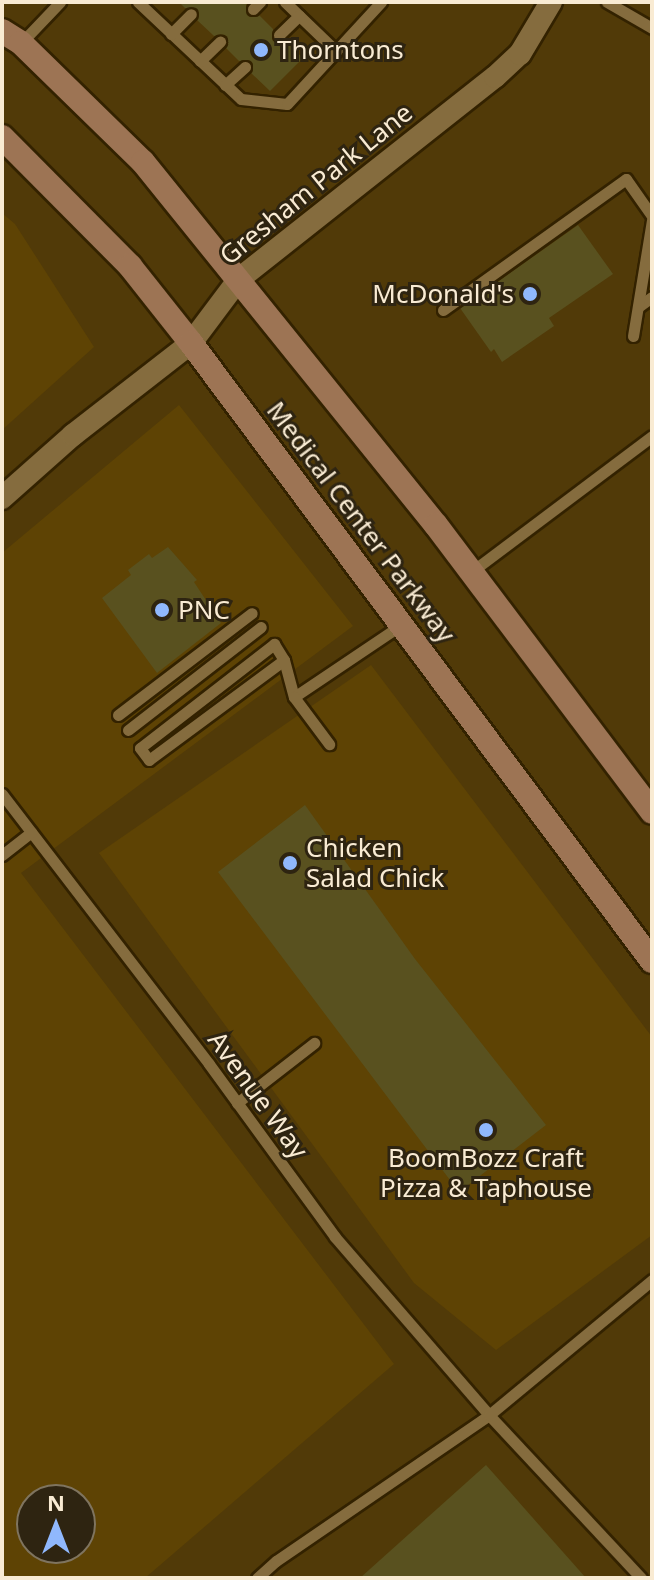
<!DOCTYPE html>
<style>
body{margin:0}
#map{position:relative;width:654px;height:1580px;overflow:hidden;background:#513a08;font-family:"Noto Sans",sans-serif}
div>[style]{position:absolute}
.built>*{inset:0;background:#5e4304}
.building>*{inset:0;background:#59511f}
.roads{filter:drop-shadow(2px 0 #320) drop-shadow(-2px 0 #320) drop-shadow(0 2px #320) drop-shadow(0 -2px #320)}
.service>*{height:11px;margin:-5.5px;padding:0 5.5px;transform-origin:5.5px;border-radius:5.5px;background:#856c3e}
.minor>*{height:22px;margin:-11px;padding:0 11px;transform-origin:11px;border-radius:11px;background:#856c3e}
.secondary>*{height:24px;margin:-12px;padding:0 12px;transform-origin:12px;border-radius:12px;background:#9d7454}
.dots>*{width:22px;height:22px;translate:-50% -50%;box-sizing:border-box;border:4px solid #2e2411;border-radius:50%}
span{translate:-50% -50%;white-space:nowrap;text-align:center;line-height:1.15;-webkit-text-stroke:6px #2e2411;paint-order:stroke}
.poi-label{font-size:26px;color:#f9ebd3}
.left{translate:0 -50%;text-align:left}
.right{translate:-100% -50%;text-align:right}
.street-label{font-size:26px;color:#f9ebd3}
.frame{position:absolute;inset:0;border:4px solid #f9ebd3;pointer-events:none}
.north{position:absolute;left:16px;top:1484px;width:80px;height:80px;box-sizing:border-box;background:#2e2411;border:2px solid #7f745f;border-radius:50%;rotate:0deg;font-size:22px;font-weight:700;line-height:32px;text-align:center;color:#f9ebd3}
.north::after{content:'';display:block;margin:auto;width:28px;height:36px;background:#90b8fd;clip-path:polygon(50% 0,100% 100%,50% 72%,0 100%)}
</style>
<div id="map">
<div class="built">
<div style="clip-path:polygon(2px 213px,15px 224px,94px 347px,2px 430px)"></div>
<div style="clip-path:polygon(evenodd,179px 405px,353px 626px,21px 873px,394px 1364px,145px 1578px,2px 1578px,2px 553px,179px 405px,32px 1500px,80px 1500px,80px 1548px,32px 1548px,32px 1500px)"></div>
<div style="clip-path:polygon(371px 665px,652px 1037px,652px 1235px,496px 1350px,414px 1283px,99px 853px)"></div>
</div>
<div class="building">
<div style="clip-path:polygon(179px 2px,246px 2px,248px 15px,259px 15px,273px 29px,273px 41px,285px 41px,303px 58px,270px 91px,251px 73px,251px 61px,239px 61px,226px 48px,226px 36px,214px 36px,197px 20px,196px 8px,185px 8px)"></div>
<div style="clip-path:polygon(578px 225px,613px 274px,549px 318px,554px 326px,502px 362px,494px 349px,491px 352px,460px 308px)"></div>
<div style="clip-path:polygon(168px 547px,197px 580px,194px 582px,221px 623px,157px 673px,102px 598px,131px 575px,128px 570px,149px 554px,152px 558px)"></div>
<div style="clip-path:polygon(305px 805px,415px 959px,546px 1125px,459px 1192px,218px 872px)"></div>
<div style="clip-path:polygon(486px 1465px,586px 1578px,360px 1578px)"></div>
</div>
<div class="roads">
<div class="service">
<div style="left:138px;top:2px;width:141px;rotate:43.3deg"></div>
<div style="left:241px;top:99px;width:46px;rotate:6.2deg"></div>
<div style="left:287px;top:104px;width:139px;rotate:-47.3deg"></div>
<div style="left:285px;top:2px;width:71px;rotate:43.9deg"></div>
<div style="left:607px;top:2px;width:52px;rotate:30deg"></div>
<div style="left:253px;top:9px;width:10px;rotate:-45deg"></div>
<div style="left:171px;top:34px;width:28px;rotate:-45deg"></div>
<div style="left:279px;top:35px;width:28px;rotate:-44deg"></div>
<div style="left:21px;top:43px;width:57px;rotate:-46.4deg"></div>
<div style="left:200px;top:61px;width:28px;rotate:-44deg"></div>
<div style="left:225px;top:85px;width:27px;rotate:-42deg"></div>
<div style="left:638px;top:307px;width:17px;rotate:-36deg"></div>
<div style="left:443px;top:310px;width:225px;rotate:-35.6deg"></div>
<div style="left:626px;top:179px;width:45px;rotate:54.9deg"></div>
<div style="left:633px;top:336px;width:118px;rotate:-80.7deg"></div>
<div style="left:471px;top:572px;width:226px;rotate:-36.9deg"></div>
<div style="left:284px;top:660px;width:168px;rotate:143.5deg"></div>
<div style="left:149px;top:760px;width:15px;rotate:-127deg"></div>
<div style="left:140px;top:748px;width:170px;rotate:-37.8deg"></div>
<div style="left:274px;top:644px;width:19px;rotate:58deg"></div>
<div style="left:284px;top:660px;width:38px;rotate:75deg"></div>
<div style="left:294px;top:697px;width:129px;rotate:-33.9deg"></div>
<div style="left:294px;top:697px;width:59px;rotate:53.3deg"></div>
<div style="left:118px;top:715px;width:168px;rotate:-37.3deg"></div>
<div style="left:128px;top:730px;width:168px;rotate:-37.8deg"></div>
<div style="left:2px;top:794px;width:340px;rotate:52.5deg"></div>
<div style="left:209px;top:1064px;width:214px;rotate:53.9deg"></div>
<div style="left:335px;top:1237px;width:235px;rotate:49.1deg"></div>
<div style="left:489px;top:1415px;width:223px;rotate:47deg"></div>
<div style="left:2px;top:855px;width:37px;rotate:-38deg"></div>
<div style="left:237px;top:1103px;width:98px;rotate:-37.9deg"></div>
<div style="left:257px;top:1578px;width:25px;rotate:-42deg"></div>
<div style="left:276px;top:1561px;width:258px;rotate:-34.4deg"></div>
<div style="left:489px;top:1415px;width:212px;rotate:-39.6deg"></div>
</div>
<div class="minor">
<div style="left:2px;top:498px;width:95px;rotate:-41.6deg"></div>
<div style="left:73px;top:435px;width:150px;rotate:-37.9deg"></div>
<div style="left:191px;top:343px;width:80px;rotate:-53.1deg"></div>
<div style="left:239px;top:279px;width:326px;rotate:-38.3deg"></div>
<div style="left:495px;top:77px;width:34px;rotate:-43deg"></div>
<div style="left:520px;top:54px;width:61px;rotate:-59.2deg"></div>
</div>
<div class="secondary">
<div style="left:2px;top:31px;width:22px;rotate:32deg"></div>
<div style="left:21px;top:43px;width:170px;rotate:44.3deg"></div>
<div style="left:143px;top:162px;width:466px;rotate:51.1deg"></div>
<div style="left:436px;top:525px;width:359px;rotate:53deg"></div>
<div style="left:2px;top:137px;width:182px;rotate:45.2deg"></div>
<div style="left:130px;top:266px;width:98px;rotate:51.6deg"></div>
<div style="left:191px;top:343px;width:771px;rotate:53.28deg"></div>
</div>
</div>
<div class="dots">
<div style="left:261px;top:50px;background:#90b8fd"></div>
<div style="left:530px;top:294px;background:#90b8fd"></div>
<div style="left:162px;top:610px;background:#90b8fd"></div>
<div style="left:290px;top:863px;background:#90b8fd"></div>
<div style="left:486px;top:1130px;background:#90b8fd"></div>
</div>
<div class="poi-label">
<span class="left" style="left:277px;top:50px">Thorntons</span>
<span class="right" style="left:514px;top:294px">McDonald's</span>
<span class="left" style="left:178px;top:610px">PNC</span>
<span class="left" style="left:306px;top:863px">Chicken<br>Salad Chick</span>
<span style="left:486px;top:1173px">BoomBozz Craft<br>Pizza &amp; Taphouse</span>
</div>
<div class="street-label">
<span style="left:316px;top:184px;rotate:-39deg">Gresham Park Lane</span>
<span style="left:361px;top:522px;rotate:53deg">Medical Center Parkway</span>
<span style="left:258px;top:1095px;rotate:54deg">Avenue Way</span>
</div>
<div class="frame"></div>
<div class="north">N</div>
</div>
